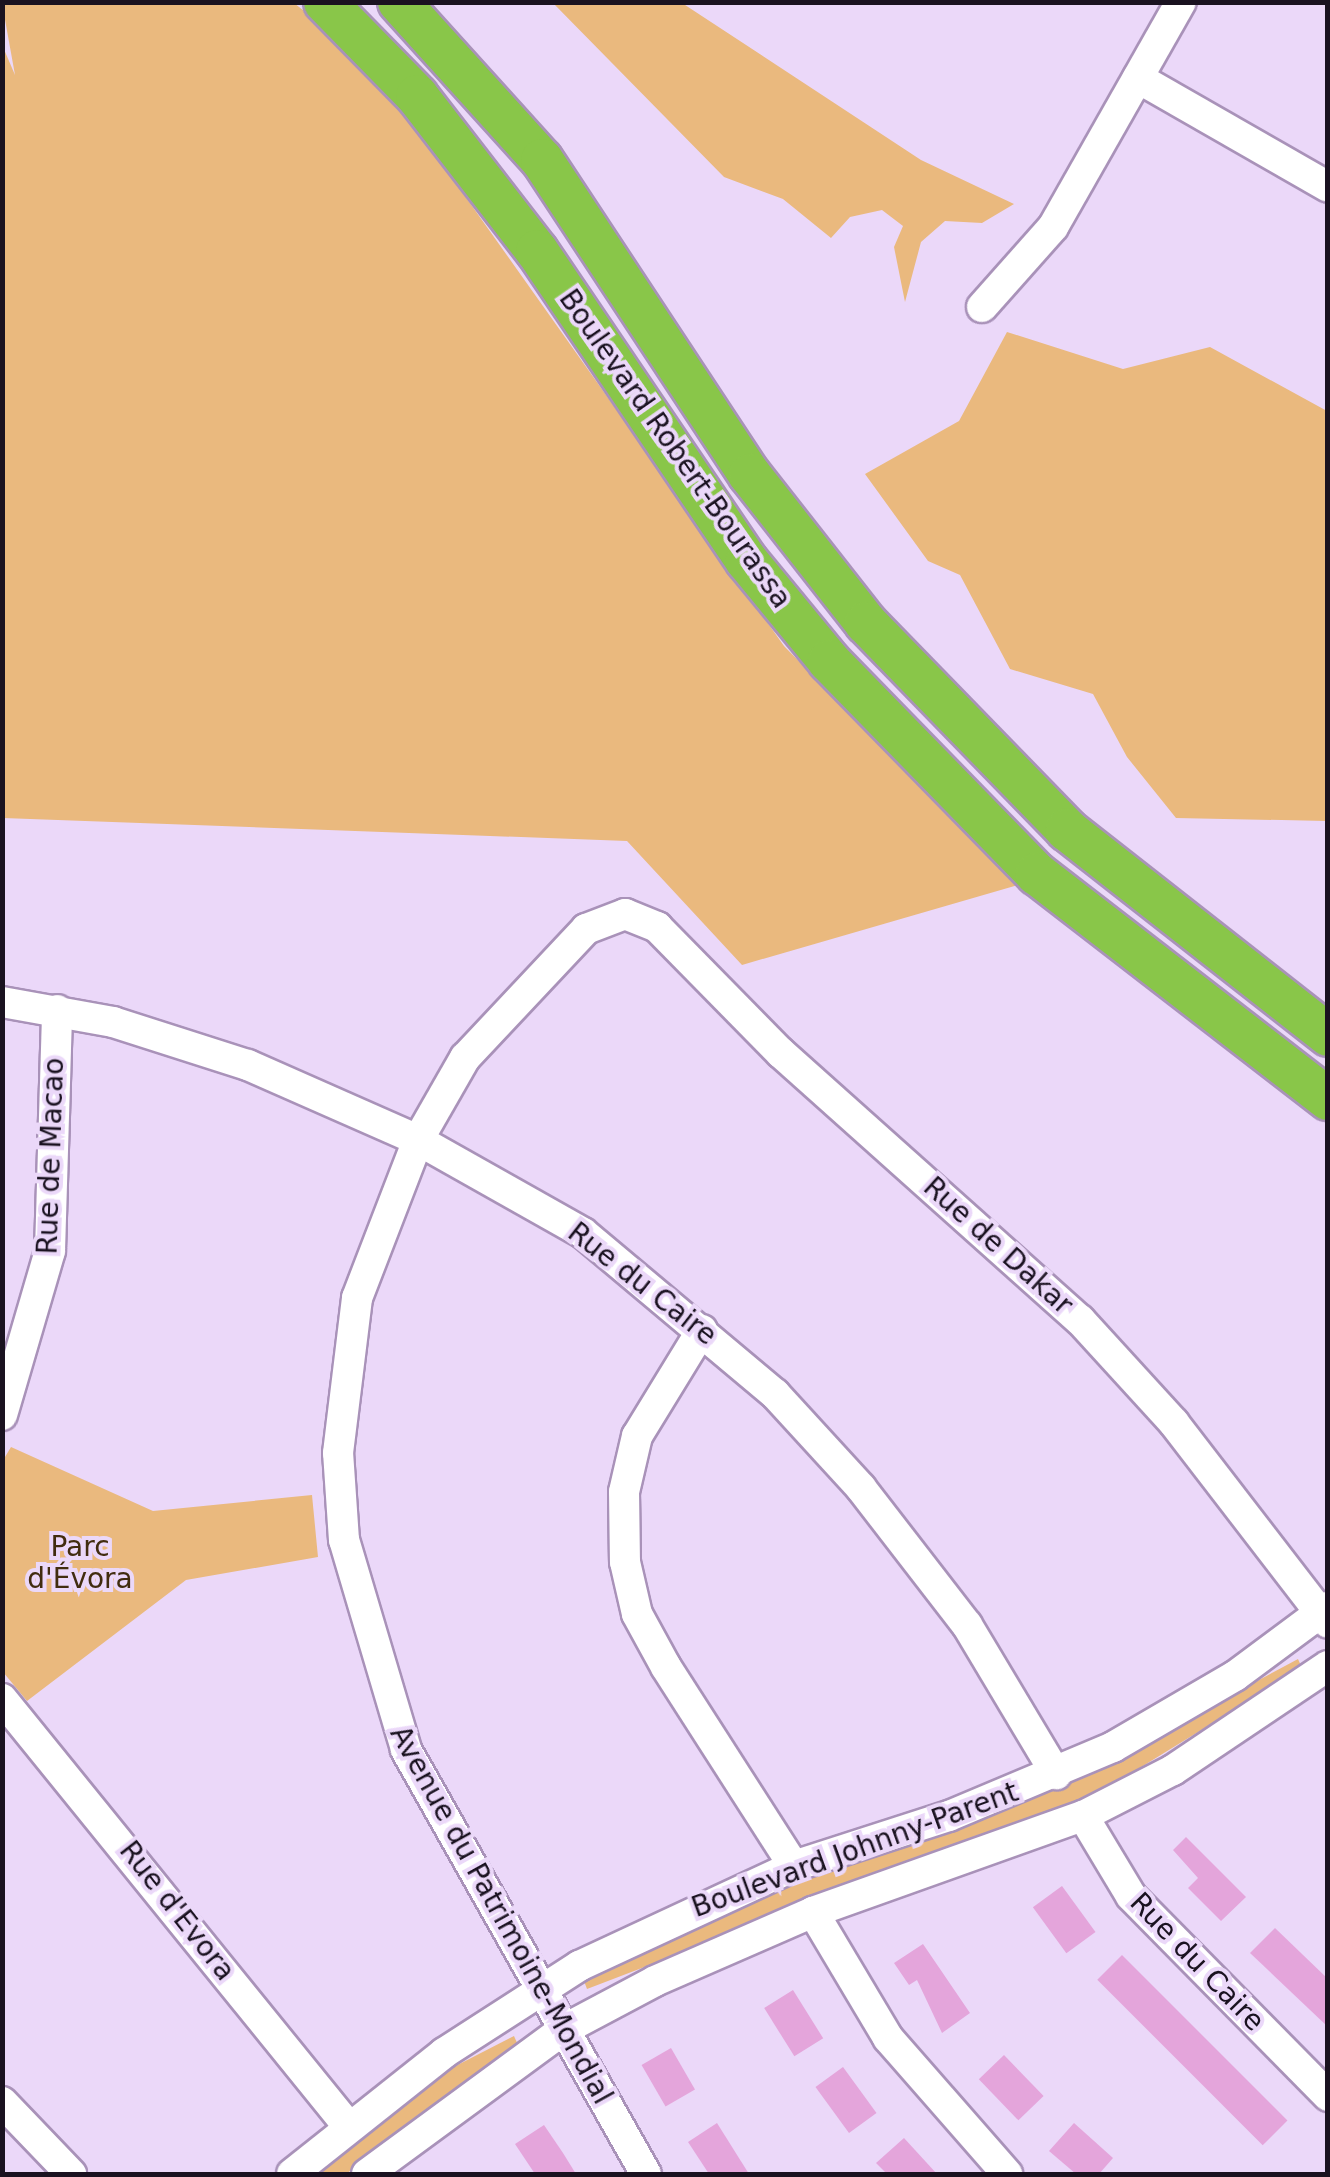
<!DOCTYPE html>
<meta charset="utf-8">
<style>
body{margin:0}
#map{position:relative;width:1330px;height:2177px;overflow:hidden;background:#ebd8f9;font-family:"DejaVu Sans",sans-serif}
div>[style]{position:absolute}
.green>*{inset:0;background:#eab97e}
.building>*{inset:0;background:#e4a5db;transform-origin:0 0}
.roads{filter:drop-shadow(2px 0 #a992b9) drop-shadow(-2px 0 #a992b9) drop-shadow(0 2px #a992b9) drop-shadow(0 -2px #a992b9)}
.minor>*{height:30px;margin:-15px;padding:0 15px;transform-origin:15px;border-radius:15px;background:#fff}
.highway>*{height:42px;margin:-21px;padding:0 21px;transform-origin:21px;border-radius:21px;background:#89c649}
span{translate:-50% -50%;white-space:nowrap;text-align:center;line-height:1.15;-webkit-text-stroke:8px #ebd8f9;paint-order:stroke}
.street-label{font-size:28px;color:#1a1220}
.park-label{font-size:28px;color:#412c0f}
.frame{position:absolute;inset:0;border:5px solid #1a1220;pointer-events:none}
</style>
<div id="map">
<div class="green">
<div style="clip-path:polygon(2px 3px,294px 3px,372px 65px,784px 646px,1018px 885px,742px 965px,627px 841px,3px 818px,3px 47px,15px 75px)"></div>
<div style="clip-path:polygon(553px 3px,682px 3px,921px 160px,1014px 204px,982px 223px,945px 221px,921px 242px,905px 302px,894px 247px,903px 226px,882px 210px,850px 217px,831px 238px,783px 199px,724px 177px)"></div>
<div style="clip-path:polygon(1007px 332px,1123px 369px,1210px 347px,1327px 411px,1327px 821px,1176px 818px,1127px 757px,1093px 694px,1010px 669px,960px 575px,928px 561px,865px 474px,959px 421px)"></div>
<div style="clip-path:polygon(11px 1447px,153px 1511px,312px 1495px,318px 1557px,186px 1580px,27px 1701px,3px 1672px,2px 1462px)"></div>
<div style="clip-path:polygon(1298px 1659px,1302px 1668px,1099px 1793px,587px 1989px,584px 1981px,652px 1944px,800px 1879px,1053px 1791px)"></div>
<div style="clip-path:polygon(514px 2036px,518px 2045px,346px 2174px,314px 2174px,440px 2074px)"></div>
</div>
<div class="building">
<div style="clip-path:polygon(1186px 1837px,1246px 1897px,1221px 1921px,1188px 1888px,1198px 1878px,1173px 1850px)"></div>
<div style="left:1062px;top:1886px;width:57px;height:36px;rotate:54deg"></div>
<div style="clip-path:polygon(1275px 1928px,1328px 1979px,1328px 2027px,1250px 1953px)"></div>
<div style="clip-path:polygon(923px 1944px,970px 2013px,942px 2033px,917px 1980px,909px 1985px,894px 1963px)"></div>
<div style="left:1122px;top:1955px;width:234px;height:35px;rotate:45deg"></div>
<div style="left:793px;top:1990px;width:57px;height:34px;rotate:58deg"></div>
<div style="left:671px;top:2048px;width:48px;height:34px;rotate:60deg"></div>
<div style="left:1004px;top:2055px;width:57px;height:35px;rotate:46deg"></div>
<div style="left:843px;top:2067px;width:57px;height:34px;rotate:54deg"></div>
<div style="clip-path:polygon(717px 2123px,749px 2174px,709px 2174px,688px 2142px)"></div>
<div style="clip-path:polygon(1074px 2123px,1113px 2158px,1099px 2174px,1076px 2174px,1049px 2151px)"></div>
<div style="clip-path:polygon(544px 2125px,563px 2153px,576px 2174px,535px 2174px,515px 2144px)"></div>
<div style="clip-path:polygon(904px 2138px,937px 2174px,887px 2174px,876px 2163px)"></div>
</div>
<div class="roads">
<div class="minor">
<div style="left:1138px;top:78px;width:219px;rotate:29.8deg"></div>
<div style="left:982px;top:307px;width:107px;rotate:-48.4deg"></div>
<div style="left:1053px;top:227px;width:259px;rotate:-60.4deg"></div>
<div style="left:2px;top:1002px;width:113px;rotate:10.2deg"></div>
<div style="left:113px;top:1022px;width:142px;rotate:17.7deg"></div>
<div style="left:248px;top:1065px;width:186px;rotate:23.8deg"></div>
<div style="left:418px;top:1140px;width:189px;rotate:29.4deg"></div>
<div style="left:583px;top:1233px;width:251px;rotate:40deg"></div>
<div style="left:775px;top:1394px;width:127px;rotate:47.5deg"></div>
<div style="left:861px;top:1488px;width:173px;rotate:52.3deg"></div>
<div style="left:967px;top:1625px;width:174px;rotate:59.1deg"></div>
<div style="left:702px;top:1330px;width:124px;rotate:121.5deg"></div>
<div style="left:637px;top:1436px;width:57px;rotate:103.1deg"></div>
<div style="left:624px;top:1492px;width:70px;rotate:89.2deg"></div>
<div style="left:625px;top:1562px;width:53px;rotate:77deg"></div>
<div style="left:637px;top:1614px;width:60px;rotate:61.3deg"></div>
<div style="left:666px;top:1667px;width:237px;rotate:57.3deg"></div>
<div style="left:2px;top:1415px;width:171px;rotate:-73.7deg"></div>
<div style="left:50px;top:1251px;width:241px;rotate:-88.3deg"></div>
<div style="left:2px;top:1699px;width:550px;rotate:50.98deg"></div>
<div style="left:1083px;top:1816px;width:93px;rotate:59deg"></div>
<div style="left:1131px;top:1896px;width:281px;rotate:45.4deg"></div>
<div style="left:813px;top:1912px;width:147px;rotate:59.2deg"></div>
<div style="left:888px;top:2038px;width:181px;rotate:48.8deg"></div>
<div style="left:2px;top:2102px;width:100px;rotate:46.2deg"></div>
<div style="left:292px;top:2174px;width:194px;rotate:-38.5deg"></div>
<div style="left:444px;top:2053px;width:161px;rotate:-32.8deg"></div>
<div style="left:579px;top:1966px;width:237px;rotate:-24.9deg"></div>
<div style="left:794px;top:1866px;width:163px;rotate:-17.9deg"></div>
<div style="left:949px;top:1816px;width:178px;rotate:-22.8deg"></div>
<div style="left:1113px;top:1747px;width:141px;rotate:-30.2deg"></div>
<div style="left:1235px;top:1676px;width:116px;rotate:-36.6deg"></div>
<div style="left:367px;top:2174px;width:243px;rotate:-36.3deg"></div>
<div style="left:563px;top:2030px;width:104px;rotate:-28deg"></div>
<div style="left:655px;top:1981px;width:172px;rotate:-23.6deg"></div>
<div style="left:813px;top:1912px;width:287px;rotate:-19.6deg"></div>
<div style="left:1083px;top:1816px;width:101px;rotate:-27.1deg"></div>
<div style="left:1173px;top:1770px;width:187px;rotate:-33.9deg"></div>
<div style="left:646px;top:2174px;width:488px;rotate:-119.5deg"></div>
<div style="left:406px;top:1749px;width:218px;rotate:-106.5deg"></div>
<div style="left:344px;top:1540px;width:87px;rotate:-93.9deg"></div>
<div style="left:338px;top:1453px;width:156px;rotate:-83deg"></div>
<div style="left:357px;top:1298px;width:169px;rotate:-68.9deg"></div>
<div style="left:418px;top:1140px;width:95px;rotate:-60.2deg"></div>
<div style="left:465px;top:1058px;width:177px;rotate:-46.8deg"></div>
<div style="left:586px;top:929px;width:42px;rotate:-21deg"></div>
<div style="left:625px;top:914px;width:35px;rotate:22deg"></div>
<div style="left:657px;top:927px;width:177px;rotate:45.5deg"></div>
<div style="left:781px;top:1053px;width:401px;rotate:41.8deg"></div>
<div style="left:1080px;top:1320px;width:139px;rotate:47.6deg"></div>
<div style="left:1174px;top:1423px;width:252px;rotate:52.4deg"></div>
</div>
<div class="highway">
<div style="left:325px;top:2px;width:132px;rotate:45.6deg"></div>
<div style="left:417px;top:96px;width:196px;rotate:52.3deg"></div>
<div style="left:537px;top:251px;width:374px;rotate:55.9deg"></div>
<div style="left:747px;top:561px;width:129px;rotate:50.6deg"></div>
<div style="left:829px;top:661px;width:298px;rotate:45.7deg"></div>
<div style="left:1037px;top:874px;width:368px;rotate:37.7deg"></div>
<div style="left:399px;top:2px;width:213px;rotate:47.9deg"></div>
<div style="left:542px;top:160px;width:377px;rotate:56.6deg"></div>
<div style="left:750px;top:475px;width:188px;rotate:51.9deg"></div>
<div style="left:866px;top:623px;width:289px;rotate:45.8deg"></div>
<div style="left:1067px;top:830px;width:332px;rotate:38.1deg"></div>
</div>
</div>
<div class="street-label">
<span style="left:675px;top:449px;rotate:55deg">Boulevard Robert-Bourassa</span>
<span style="left:51px;top:1156px;rotate:-88deg">Rue de Macao</span>
<span style="left:998px;top:1246px;rotate:42deg">Rue de Dakar</span>
<span style="left:642px;top:1284px;rotate:38deg">Rue du Caire</span>
<span style="left:855px;top:1850px;rotate:-20deg">Boulevard Johnny-Parent</span>
<span style="left:177px;top:1911px;rotate:52deg">Rue d'Evora</span>
<span style="left:501px;top:1915px;rotate:61deg">Avenue du Patrimoine-Mondial</span>
<span style="left:1197px;top:1962px;rotate:46deg">Rue du Caire</span>
</div>
<div class="park-label">
<span style="left:80px;top:1563px">Parc<br>d'Évora</span>
</div>
<div class="frame"></div>
</div>
